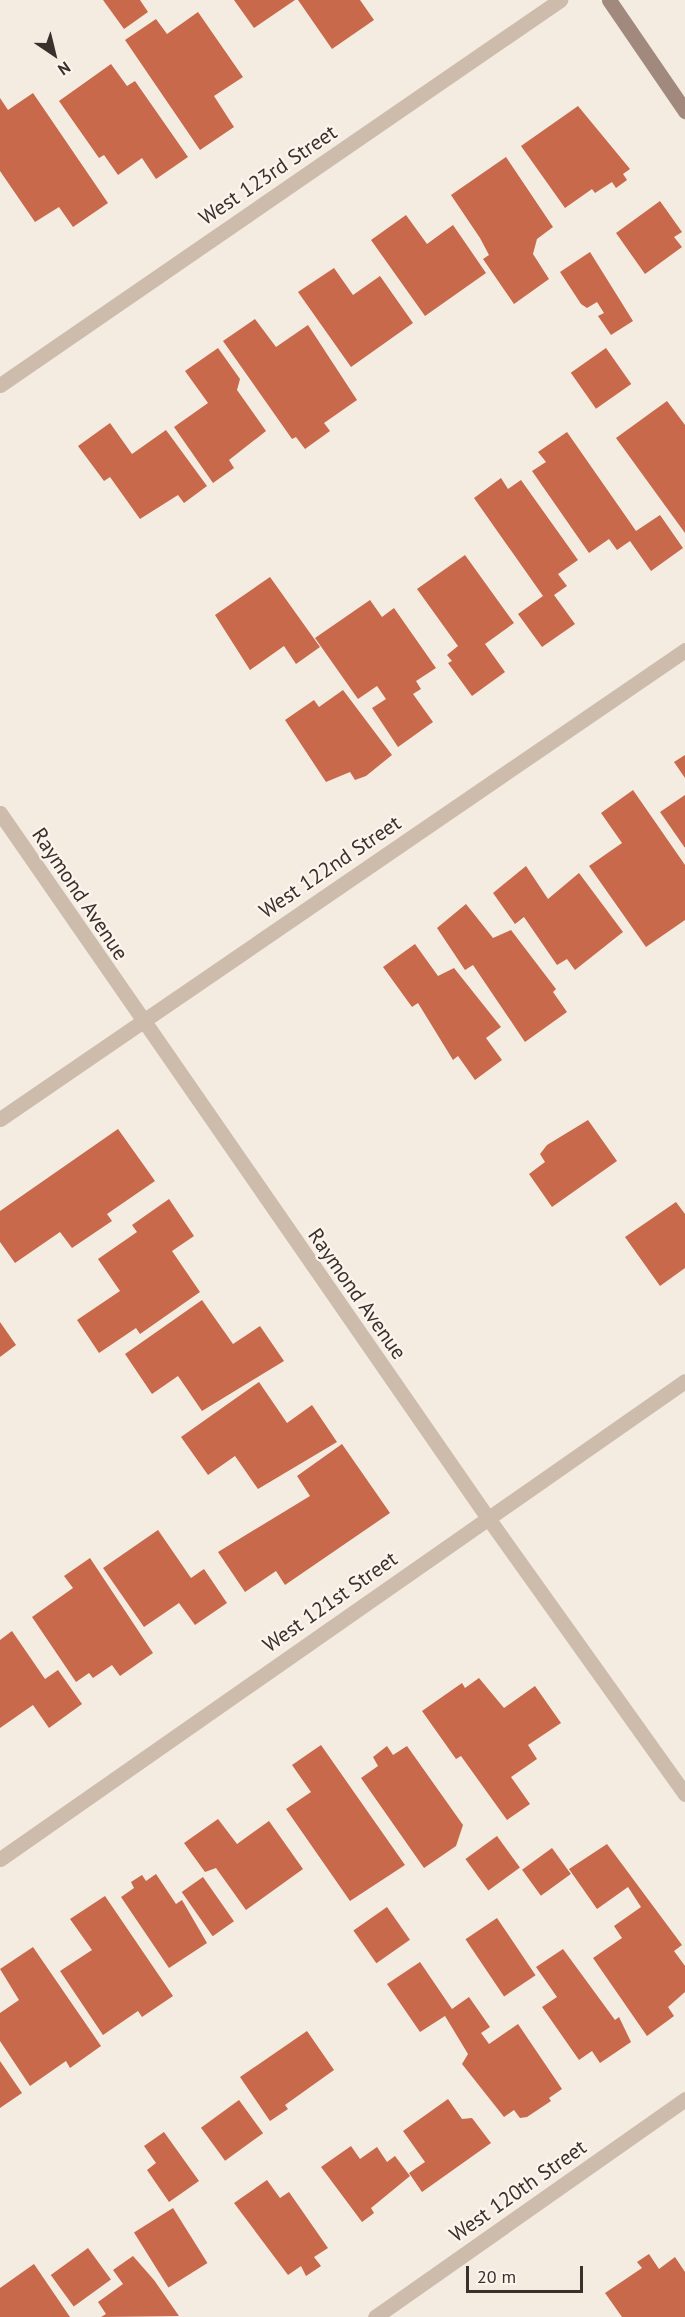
<!DOCTYPE html>
<style>
body{margin:0}
#map{position:relative;width:685px;height:2317px;overflow:hidden;background:#f4ebe1;font-family:"PT Sans",sans-serif}
div>[style]{position:absolute}
.building>*{inset:0;background:#c8694b;transform-origin:0 0}
.minor>*{height:15px;margin:-7.5px;padding:0 7.5px;transform-origin:7.5px;border-radius:7.5px;background:#cdbbac}
.tertiary>*{height:15px;margin:-7.5px;padding:0 7.5px;transform-origin:7.5px;border-radius:7.5px;background:#cdbbac}
.secondary>*{height:15px;margin:-7.5px;padding:0 7.5px;transform-origin:7.5px;border-radius:7.5px;background:#a18a7d}
span{translate:-50% -50%;white-space:nowrap;text-align:center;line-height:1.15;-webkit-text-stroke:4.5px #fbf5ee;paint-order:stroke}
.street-label{font-size:21px;color:#3b302b}
.north{position:absolute;left:24px;top:24px;width:60px;height:60px;-webkit-text-stroke:4px #fbf5ee;paint-order:stroke;rotate:145deg;font-size:16px;font-weight:700;line-height:24px;text-align:center;color:#3b302b}
.north::after{content:'';display:block;margin:auto;width:21px;height:27px;background:#3b302b;clip-path:polygon(50% 0,100% 100%,50% 72%,0 100%)}
.scale{position:absolute;left:466px;top:2266px;width:117px;height:27px;box-sizing:border-box;border:3px solid #3b302b;border-top:0;padding-left:8px;font-size:18px;line-height:21px;white-space:nowrap;color:#3b302b;-webkit-text-stroke:4px #fbf5ee;paint-order:stroke}
</style>
<div id="map">
<div class="building">
<div style="clip-path:polygon(103px 0,140px 0,148px 12px,124px 29px)"></div>
<div style="clip-path:polygon(234px 0,295px 0,254px 28px)"></div>
<div style="clip-path:polygon(298px 0,360px 0,374px 20px,332px 49px)"></div>
<div style="clip-path:polygon(198px 12px,243px 77px,214px 96px,234px 127px,200px 150px,125px 40px,156px 19px,167px 34px)"></div>
<div style="clip-path:polygon(111px 64px,127px 86px,135px 81px,188px 157px,156px 179px,142px 158px,118px 175px,104px 155px,99px 158px,59px 101px)"></div>
<div style="clip-path:polygon(33px 93px,108px 203px,73px 227px,59px 207px,35px 222px,0 171px,0 98px,8px 110px)"></div>
<div style="clip-path:polygon(578px 106px,630px 169px,623px 174px,627px 180px,616px 188px,612px 182px,595px 193px,592px 189px,565px 208px,521px 146px)"></div>
<div style="clip-path:polygon(506px 157px,553px 227px,537px 239px,533px 254px,549px 279px,514px 304px,483px 259px,489px 255px,480px 238px,451px 195px)"></div>
<div style="clip-path:polygon(660px 201px,682px 232px,674px 237px,682px 247px,645px 274px,616px 233px)"></div>
<div style="clip-path:polygon(406px 215px,427px 244px,453px 225px,486px 273px,425px 316px,371px 240px)"></div>
<div style="clip-path:polygon(590px 252px,633px 321px,611px 335px,598px 316px,604px 313px,597px 302px,587px 308px,581px 304px,560px 272px)"></div>
<div style="clip-path:polygon(334px 268px,353px 295px,380px 276px,413px 323px,351px 367px,298px 292px)"></div>
<div style="clip-path:polygon(255px 319px,276px 347px,308px 325px,357px 400px,324px 423px,330px 431px,305px 449px,296px 437px,292px 439px,223px 341px)"></div>
<div style="clip-path:polygon(218px 348px,240px 379px,237px 390px,266px 431px,229px 460px,234px 468px,213px 483px,174px 427px,208px 403px,185px 371px)"></div>
<div style="left:606px;top:348px;width:44px;height:43px;rotate:55deg"></div>
<div style="clip-path:polygon(667px 401px,685px 425px,685px 533px,616px 438px)"></div>
<div style="clip-path:polygon(110px 423px,132px 454px,166px 430px,207px 486px,184px 503px,178px 495px,140px 519px,110px 477px,104px 481px,78px 446px)"></div>
<div style="clip-path:polygon(567px 432px,636px 531px,660px 515px,683px 548px,651px 571px,630px 541px,617px 550px,609px 539px,589px 553px,532px 471px,546px 462px,538px 452px)"></div>
<div style="clip-path:polygon(501px 478px,508px 489px,521px 480px,578px 560px,558px 574px,567px 586px,554px 595px,575px 624px,542px 647px,518px 614px,543px 596px,474px 498px)"></div>
<div style="clip-path:polygon(465px 555px,514px 623px,485px 644px,505px 672px,472px 696px,448px 663px,452px 661px,447px 655px,458px 646px,417px 589px)"></div>
<div style="clip-path:polygon(270px 577px,320px 647px,296px 664px,284px 646px,250px 670px,215px 615px)"></div>
<div style="clip-path:polygon(370px 600px,382px 617px,394px 608px,436px 668px,416px 681px,421px 689px,413px 694px,433px 722px,398px 747px,372px 708px,386px 699px,377px 686px,358px 699px,315px 638px)"></div>
<div style="clip-path:polygon(343px 690px,392px 755px,366px 776px,355px 780px,350px 772px,326px 782px,285px 720px,314px 700px,319px 707px)"></div>
<div style="clip-path:polygon(685px 755px,685px 778px,674px 762px)"></div>
<div style="clip-path:polygon(633px 790px,685px 865px,685px 920px,646px 947px,589px 866px,622px 843px,601px 813px)"></div>
<div style="clip-path:polygon(685px 795px,685px 848px,660px 812px)"></div>
<div style="clip-path:polygon(526px 866px,548px 899px,579px 873px,623px 932px,575px 970px,567px 959px,557px 965px,524px 917px,515px 924px,493px 893px)"></div>
<div style="clip-path:polygon(466px 904px,493px 938px,511px 930px,556px 989px,553px 992px,567px 1012px,525px 1042px,473px 965px,465px 970px,437px 928px)"></div>
<div style="clip-path:polygon(415px 944px,438px 976px,454px 968px,501px 1027px,486px 1038px,502px 1060px,475px 1080px,458px 1056px,453px 1060px,418px 1003px,412px 1007px,383px 967px)"></div>
<div style="clip-path:polygon(588px 1120px,617px 1161px,552px 1207px,529px 1174px,545px 1162px,540px 1154px,547px 1145px)"></div>
<div style="clip-path:polygon(118px 1129px,155px 1181px,107px 1214px,112px 1221px,72px 1248px,60px 1232px,15px 1263px,0 1242px,0 1211px)"></div>
<div style="clip-path:polygon(169px 1199px,194px 1236px,172px 1251px,200px 1292px,140px 1334px,136px 1328px,99px 1353px,77px 1320px,120px 1291px,98px 1259px,137px 1232px,132px 1225px)"></div>
<div style="clip-path:polygon(676px 1202px,685px 1214px,685px 1268px,660px 1286px,625px 1237px)"></div>
<div style="clip-path:polygon(202px 1300px,233px 1344px,260px 1326px,284px 1361px,202px 1411px,178px 1376px,152px 1394px,125px 1354px)"></div>
<div style="clip-path:polygon(0 1322px,16px 1345px,0 1357px)"></div>
<div style="clip-path:polygon(259px 1382px,287px 1423px,312px 1405px,337px 1442px,258px 1489px,235px 1456px,208px 1475px,181px 1437px)"></div>
<div style="clip-path:polygon(342px 1444px,390px 1513px,285px 1585px,276px 1571px,245px 1592px,218px 1552px,310px 1496px,297px 1476px)"></div>
<div style="clip-path:polygon(158px 1530px,191px 1578px,204px 1569px,227px 1603px,195px 1625px,179px 1603px,144px 1627px,103px 1568px)"></div>
<div style="clip-path:polygon(90px 1558px,153px 1653px,120px 1676px,112px 1665px,93px 1678px,89px 1673px,76px 1682px,32px 1617px,73px 1588px,64px 1576px)"></div>
<div style="clip-path:polygon(12px 1631px,45px 1679px,58px 1670px,82px 1704px,49px 1728px,33px 1705px,0 1728px,0 1640px)"></div>
<div style="clip-path:polygon(479px 1678px,504px 1708px,535px 1686px,561px 1723px,528px 1745px,537px 1759px,511px 1777px,530px 1804px,507px 1820px,461px 1756px,456px 1759px,422px 1711px,462px 1683px,465px 1688px)"></div>
<div style="clip-path:polygon(321px 1745px,405px 1865px,350px 1901px,286px 1809px,311px 1792px,292px 1765px)"></div>
<div style="clip-path:polygon(387px 1746px,393px 1755px,407px 1746px,463px 1825px,456px 1846px,424px 1868px,361px 1778px,378px 1766px,373px 1757px)"></div>
<div style="clip-path:polygon(218px 1819px,237px 1844px,269px 1821px,303px 1869px,246px 1910px,216px 1868px,205px 1872px,184px 1843px)"></div>
<div style="left:497px;top:1836px;width:39px;height:39px;rotate:54deg"></div>
<div style="clip-path:polygon(607px 1844px,682px 1945px,674px 1951px,685px 1966px,685px 1992px,668px 2007px,674px 2016px,647px 2036px,593px 1958px,622px 1938px,614px 1926px,641px 1907px,628px 1887px,597px 1909px,569px 1869px)"></div>
<div style="left:552px;top:1848px;width:32px;height:37px;rotate:54deg"></div>
<div style="clip-path:polygon(156px 1874px,176px 1904px,182px 1900px,207px 1943px,169px 1968px,121px 1897px,134px 1888px,131px 1882px,142px 1875px,146px 1881px)"></div>
<div style="left:203px;top:1877px;width:54px;height:26px;rotate:55deg"></div>
<div style="clip-path:polygon(105px 1896px,173px 1996px,142px 2017px,138px 2011px,103px 2035px,60px 1971px,92px 1950px,70px 1919px)"></div>
<div style="left:387px;top:1907px;width:40px;height:41px;rotate:55deg"></div>
<div style="left:497px;top:1918px;width:69px;height:38px;rotate:56deg"></div>
<div style="clip-path:polygon(33px 1947px,101px 2046px,70px 2068px,66px 2061px,30px 2086px,0 2041px,0 2013px,19px 2000px,0 1969px)"></div>
<div style="clip-path:polygon(563px 1949px,615px 2020px,619px 2017px,631px 2042px,600px 2063px,592px 2051px,579px 2060px,542px 2007px,557px 1997px,536px 1967px)"></div>
<div style="clip-path:polygon(420px 1962px,452px 2009px,469px 1997px,490px 2027px,481px 2033px,489px 2044px,518px 2024px,562px 2089px,549px 2098px,551px 2101px,527px 2117px,520px 2118px,514px 2110px,504px 2117px,462px 2064px,468px 2054px,445px 2016px,420px 2032px,387px 1984px)"></div>
<div style="clip-path:polygon(307px 2031px,334px 2070px,285px 2105px,288px 2109px,270px 2121px,240px 2077px)"></div>
<div style="clip-path:polygon(0 2061px,22px 2093px,0 2108px)"></div>
<div style="clip-path:polygon(448px 2099px,462px 2119px,472px 2118px,491px 2143px,422px 2192px,409px 2173px,425px 2162px,403px 2131px)"></div>
<div style="left:239px;top:2100px;width:41px;height:47px;rotate:54deg"></div>
<div style="clip-path:polygon(164px 2132px,199px 2181px,169px 2202px,147px 2170px,156px 2163px,144px 2146px)"></div>
<div style="clip-path:polygon(351px 2146px,360px 2159px,377px 2147px,387px 2162px,395px 2156px,410px 2176px,371px 2208px,374px 2213px,362px 2222px,321px 2167px)"></div>
<div style="clip-path:polygon(267px 2180px,280px 2198px,289px 2192px,328px 2248px,314px 2257px,321px 2266px,306px 2276px,301px 2266px,288px 2275px,234px 2203px)"></div>
<div style="left:173px;top:2208px;width:65px;height:46px;rotate:58deg"></div>
<div style="left:88px;top:2248px;width:39px;height:46px;rotate:54deg"></div>
<div style="clip-path:polygon(649px 2254px,659px 2269px,675px 2257px,685px 2272px,685px 2317px,622px 2317px,605px 2293px,642px 2268px,637px 2262px)"></div>
<div style="clip-path:polygon(133px 2256px,154px 2280px,179px 2316px,101px 2317px,106px 2314px,98px 2302px,123px 2284px,113px 2270px)"></div>
<div style="clip-path:polygon(34px 2264px,70px 2317px,0 2317px,0 2288px)"></div>
</div>
<div class="minor">
<div style="left:0;top:385px;width:680px;rotate:-34.51deg"></div>
<div style="left:0;top:813px;width:857px;rotate:55.31deg"></div>
<div style="left:488px;top:1518px;width:339px;rotate:54.5deg"></div>
<div style="left:0;top:1119px;width:830px;rotate:-34.4deg"></div>
<div style="left:0;top:1859px;width:835px;rotate:-34.91deg"></div>
</div>
<div class="tertiary">
<div style="left:375px;top:2317px;width:379px;rotate:-35.1deg"></div>
</div>
<div class="secondary">
<div style="left:609px;top:0;width:135px;rotate:55.6deg"></div>
</div>
<div class="street-label">
<span style="left:268px;top:175px;rotate:-34deg">West 123rd Street</span>
<span style="left:330px;top:867px;rotate:-34deg">West 122nd Street</span>
<span style="left:80px;top:894px;rotate:56deg">Raymond Avenue</span>
<span style="left:357px;top:1294px;rotate:55deg">Raymond Avenue</span>
<span style="left:330px;top:1602px;rotate:-35deg">West 121st Street</span>
<span style="left:518px;top:2191px;rotate:-35deg">West 120th Street</span>
</div>
<div class="north">N</div>
<div class="scale">20 m</div>
</div>
